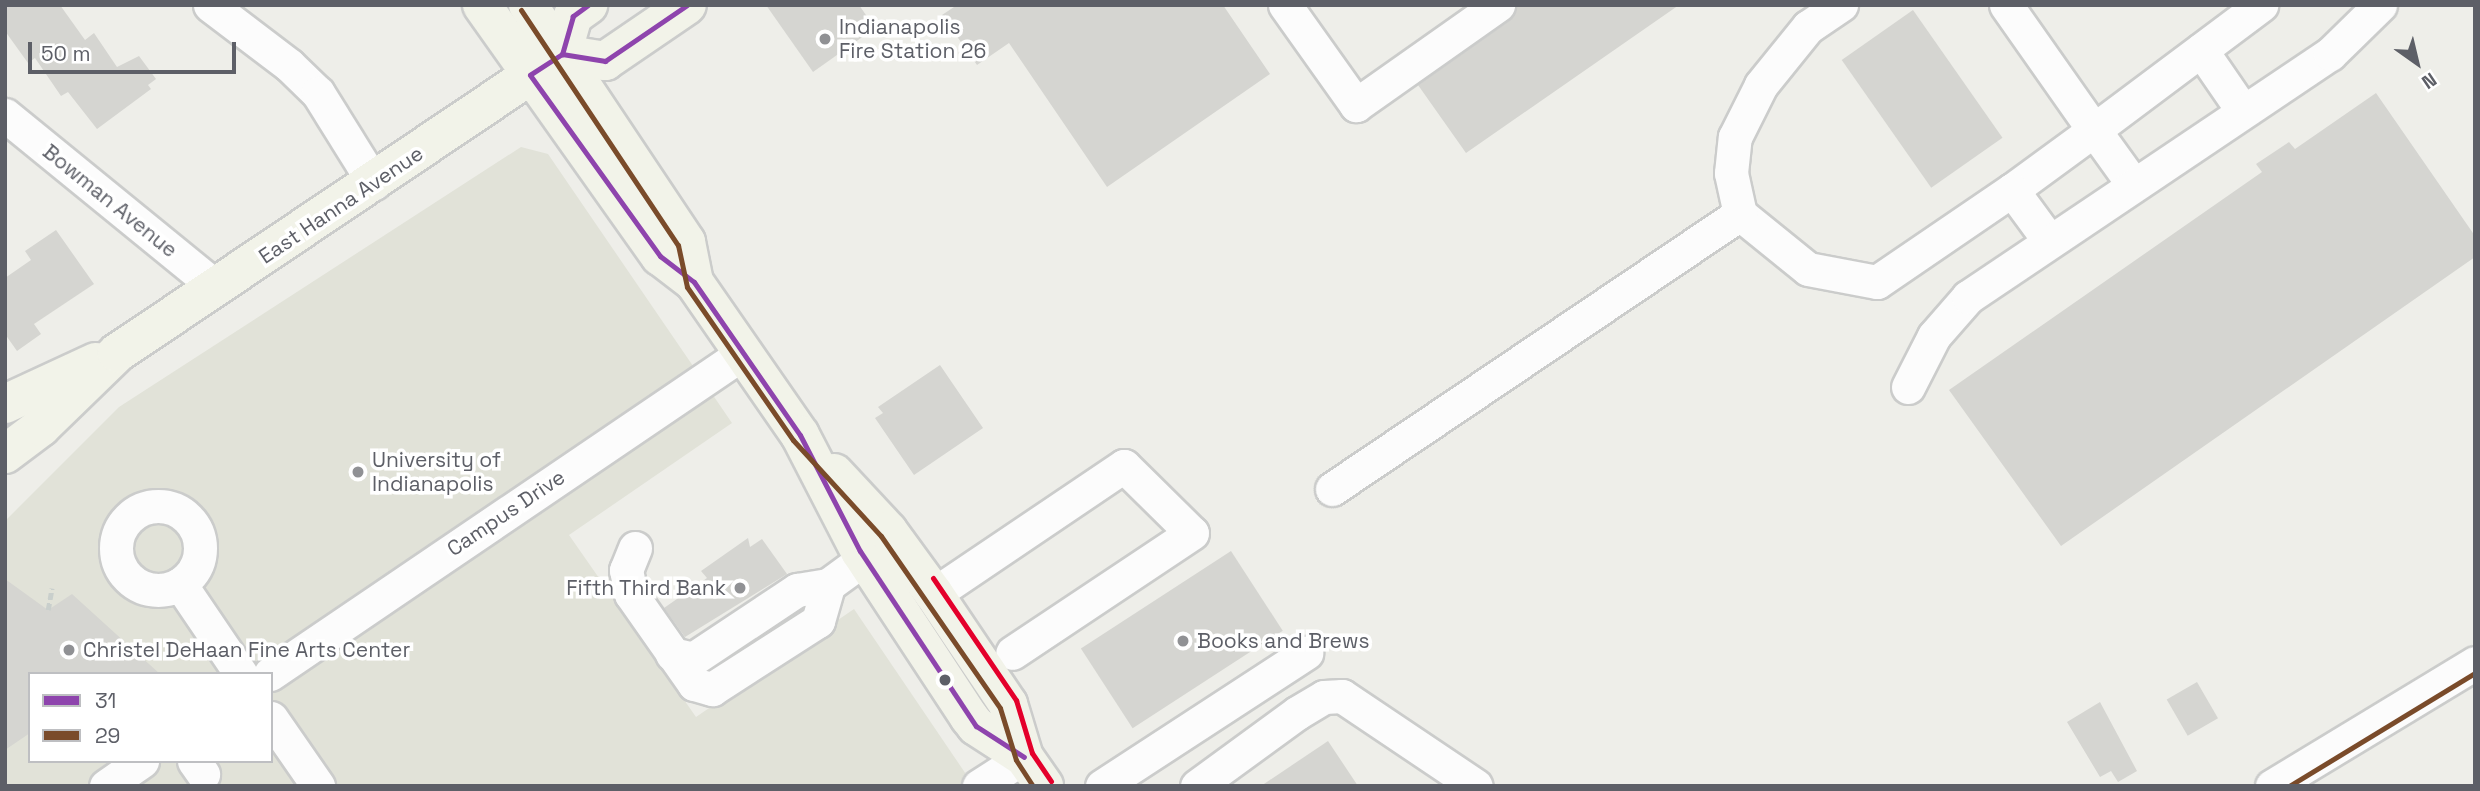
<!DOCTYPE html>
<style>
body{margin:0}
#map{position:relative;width:2480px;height:791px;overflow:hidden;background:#eeeee9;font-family:"Space Grotesk",sans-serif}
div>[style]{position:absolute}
.education>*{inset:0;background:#e1e2d8}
.building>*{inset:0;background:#d5d5d1;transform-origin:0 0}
.path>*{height:4.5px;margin-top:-2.25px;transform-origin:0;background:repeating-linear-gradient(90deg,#c9cfcc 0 7px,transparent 0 10.5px)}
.roads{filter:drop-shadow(2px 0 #cbcccb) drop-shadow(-2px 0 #cbcccb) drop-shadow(0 2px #cbcccb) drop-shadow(0 -2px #cbcccb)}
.minor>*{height:33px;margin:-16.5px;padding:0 16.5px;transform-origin:16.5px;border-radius:16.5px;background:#fcfcfc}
.minor>.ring{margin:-16.5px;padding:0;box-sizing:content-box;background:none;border:33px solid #fcfcfc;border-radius:50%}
.major>*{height:38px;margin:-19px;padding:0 19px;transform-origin:19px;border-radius:19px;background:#f2f3e9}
.bus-1>*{height:5px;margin:-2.5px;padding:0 2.5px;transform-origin:2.5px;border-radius:2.5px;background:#8e44ad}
.bus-2>*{height:5px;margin:-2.5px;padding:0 2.5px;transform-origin:2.5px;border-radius:2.5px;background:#7a4b2a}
.bus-3>*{height:5px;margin:-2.5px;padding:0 2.5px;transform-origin:2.5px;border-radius:2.5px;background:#e4002b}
.dots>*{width:19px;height:19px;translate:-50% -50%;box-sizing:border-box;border:4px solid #fff;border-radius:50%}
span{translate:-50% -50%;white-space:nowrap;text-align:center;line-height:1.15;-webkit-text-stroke:7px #fff;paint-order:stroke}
.poi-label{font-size:21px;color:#5d5f67}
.left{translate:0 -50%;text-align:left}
.right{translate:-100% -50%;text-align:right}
.street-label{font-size:21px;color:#5d5f67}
.frame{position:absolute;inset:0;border:7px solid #5d5f67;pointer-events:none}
.legend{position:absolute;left:28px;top:672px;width:245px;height:91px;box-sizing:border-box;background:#fff;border:2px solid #bebfc2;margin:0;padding:9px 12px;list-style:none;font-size:21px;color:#5d5f67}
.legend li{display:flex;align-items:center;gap:14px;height:35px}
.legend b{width:35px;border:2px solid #bebfc2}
.north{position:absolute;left:2382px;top:28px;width:70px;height:70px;-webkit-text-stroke:5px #fff;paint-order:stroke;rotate:146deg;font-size:19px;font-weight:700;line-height:28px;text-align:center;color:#5d5f67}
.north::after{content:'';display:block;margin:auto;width:24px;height:32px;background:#5d5f67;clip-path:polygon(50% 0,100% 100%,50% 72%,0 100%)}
.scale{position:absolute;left:28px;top:42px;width:208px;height:32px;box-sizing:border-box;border:4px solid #5d5f67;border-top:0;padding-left:9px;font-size:21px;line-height:24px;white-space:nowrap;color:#5d5f67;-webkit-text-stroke:5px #fff;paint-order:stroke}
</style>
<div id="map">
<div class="education">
<div style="clip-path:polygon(evenodd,521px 147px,548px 154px,732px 423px,569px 535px,696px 717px,854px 609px,974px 786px,5px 786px,5px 521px,119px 407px,521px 147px,30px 674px,271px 674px,271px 761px,30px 761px,30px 674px)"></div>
</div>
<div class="building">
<div style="clip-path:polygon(5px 5px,60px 5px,85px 40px,94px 33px,117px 67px,139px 56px,156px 79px,148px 85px,151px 89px,97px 129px,68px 92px,61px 96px,35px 58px,28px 63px,5px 31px)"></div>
<div style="clip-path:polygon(766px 5px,859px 5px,875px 28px,813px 72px)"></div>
<div style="clip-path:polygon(957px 5px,1223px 5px,1270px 74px,1107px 187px,1009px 43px,977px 65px,942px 15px)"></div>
<div style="clip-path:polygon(1517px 5px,1679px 5px,1466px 153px,1418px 85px,1509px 21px)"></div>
<div style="left:1913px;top:10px;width:156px;height:87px;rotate:55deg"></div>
<div style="clip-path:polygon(2376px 93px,2475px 236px,2475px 257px,2061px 546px,1949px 390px,2262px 172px,2256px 164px,2289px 142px,2295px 149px)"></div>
<div style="clip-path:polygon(56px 230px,94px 284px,34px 324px,41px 334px,17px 351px,5px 334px,5px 278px,31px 260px,25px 251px)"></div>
<div style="clip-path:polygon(940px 365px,983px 428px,914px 475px,875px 418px,883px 413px,878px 407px)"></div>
<div style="clip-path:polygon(748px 538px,750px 547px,762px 539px,787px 574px,685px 637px,664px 608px,707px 578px,701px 571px)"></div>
<div style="left:1231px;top:551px;width:95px;height:179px;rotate:57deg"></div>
<div style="clip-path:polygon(5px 579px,48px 610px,72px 594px,160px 674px,30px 674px,30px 733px,5px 750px)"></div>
<div style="left:2197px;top:682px;width:42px;height:35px;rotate:60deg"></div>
<div style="clip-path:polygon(2100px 702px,2137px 771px,2118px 782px,2111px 771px,2100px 777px,2067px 722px)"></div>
<div style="clip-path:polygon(1328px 741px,1358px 786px,1261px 786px)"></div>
</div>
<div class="path">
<div style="left:48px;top:610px;width:22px;rotate:-80deg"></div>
</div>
<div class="roads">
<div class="minor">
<div style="left:210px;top:5px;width:99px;rotate:37.2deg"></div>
<div style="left:289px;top:65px;width:40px;rotate:44deg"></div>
<div style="left:318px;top:93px;width:106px;rotate:58.1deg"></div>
<div style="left:1285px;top:5px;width:123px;rotate:54.6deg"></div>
<div style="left:1356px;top:105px;width:174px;rotate:-35.2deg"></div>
<div style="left:2006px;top:5px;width:153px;rotate:54.9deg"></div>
<div style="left:2094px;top:130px;width:102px;rotate:143.8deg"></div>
<div style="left:2201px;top:50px;width:74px;rotate:55.5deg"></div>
<div style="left:5px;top:115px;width:272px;rotate:39.2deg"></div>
<div style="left:2133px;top:184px;width:67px;rotate:-125.8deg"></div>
<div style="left:2094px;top:130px;width:209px;rotate:-36.8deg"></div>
<div style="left:1740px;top:214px;width:87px;rotate:39deg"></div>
<div style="left:1808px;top:269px;width:70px;rotate:10.7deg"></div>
<div style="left:1877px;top:282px;width:163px;rotate:-34.3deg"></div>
<div style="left:2012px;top:190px;width:61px;rotate:53.7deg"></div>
<div style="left:1908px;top:387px;width:57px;rotate:-63deg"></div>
<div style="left:1934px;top:336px;width:52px;rotate:-48.9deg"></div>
<div style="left:1968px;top:297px;width:436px;rotate:-33.9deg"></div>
<div style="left:2330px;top:54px;width:70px;rotate:-44.4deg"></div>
<div style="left:1332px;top:489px;width:492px;rotate:-34deg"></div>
<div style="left:1740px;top:214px;width:42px;rotate:-102.4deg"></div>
<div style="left:1731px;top:173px;width:36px;rotate:-84deg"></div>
<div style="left:1735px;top:137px;width:58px;rotate:-63.4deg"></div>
<div style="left:1761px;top:85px;width:75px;rotate:-51deg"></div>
<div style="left:1808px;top:27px;width:40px;rotate:-34deg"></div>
<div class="ring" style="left:116px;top:506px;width:51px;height:51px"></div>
<div style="left:635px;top:548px;width:24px;rotate:112deg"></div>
<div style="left:626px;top:570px;width:25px;rotate:78deg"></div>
<div style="left:631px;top:594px;width:110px;rotate:55deg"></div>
<div style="left:694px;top:684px;width:19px;rotate:16deg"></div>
<div style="left:712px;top:689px;width:126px;rotate:-32.7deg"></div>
<div style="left:818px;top:621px;width:37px;rotate:-74deg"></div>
<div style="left:828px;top:585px;width:46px;rotate:-36.1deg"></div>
<div style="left:180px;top:584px;width:109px;rotate:55.9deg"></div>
<div style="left:934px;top:594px;width:229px;rotate:-34deg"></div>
<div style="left:1124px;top:466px;width:95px;rotate:44.6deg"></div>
<div style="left:1192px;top:533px;width:216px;rotate:146.3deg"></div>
<div style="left:672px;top:654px;width:22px;rotate:13deg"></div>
<div style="left:693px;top:659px;width:125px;rotate:-33.6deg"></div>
<div style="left:797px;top:590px;width:31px;rotate:-9deg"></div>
<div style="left:270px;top:674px;width:572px;rotate:-34.16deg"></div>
<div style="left:271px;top:718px;width:83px;rotate:55.3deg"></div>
<div style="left:194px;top:761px;width:16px;rotate:55deg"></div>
<div style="left:106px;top:786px;width:44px;rotate:-34.8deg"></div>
<div style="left:979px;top:786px;width:54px;rotate:-32.8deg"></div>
<div style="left:1102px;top:786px;width:244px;rotate:-33.1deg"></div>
<div style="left:1197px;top:786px;width:124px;rotate:-36.1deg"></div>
<div style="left:1297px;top:713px;width:31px;rotate:-31deg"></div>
<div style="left:1324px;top:697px;width:18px;rotate:-3deg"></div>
<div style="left:1342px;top:696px;width:161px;rotate:33.9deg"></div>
<div style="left:2272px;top:786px;width:237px;rotate:-31.2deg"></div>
</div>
<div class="major">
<div style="left:482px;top:5px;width:308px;rotate:54.7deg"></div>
<div style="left:660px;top:256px;width:43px;rotate:37.4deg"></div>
<div style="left:694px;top:282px;width:186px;rotate:55.3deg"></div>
<div style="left:800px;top:435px;width:131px;rotate:62.7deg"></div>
<div style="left:860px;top:551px;width:199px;rotate:56.7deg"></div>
<div style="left:969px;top:717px;width:11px;rotate:52deg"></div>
<div style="left:976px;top:726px;width:57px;rotate:32.9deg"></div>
<div style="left:528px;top:5px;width:285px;rotate:56.3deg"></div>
<div style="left:686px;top:242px;width:41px;rotate:78.7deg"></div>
<div style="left:562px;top:54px;width:44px;rotate:9.2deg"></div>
<div style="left:605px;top:61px;width:99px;rotate:-34.3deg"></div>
<div style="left:5px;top:404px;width:100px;rotate:-24.8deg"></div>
<div style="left:5px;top:454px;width:45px;rotate:-36.9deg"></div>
<div style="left:41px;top:427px;width:106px;rotate:-44.2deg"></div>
<div style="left:117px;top:353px;width:536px;rotate:-33.9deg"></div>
<div style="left:562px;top:54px;width:40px;rotate:-74deg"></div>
<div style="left:573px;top:16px;width:19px;rotate:-36deg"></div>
<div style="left:834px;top:473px;width:79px;rotate:47deg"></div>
<div style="left:888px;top:531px;width:78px;rotate:53.9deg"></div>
<div style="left:934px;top:594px;width:133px;rotate:56.1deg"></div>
<div style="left:1008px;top:704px;width:55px;rotate:73.2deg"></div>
<div style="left:1024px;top:757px;width:35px;rotate:55deg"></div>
</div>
</div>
<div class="bus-1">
<div style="left:588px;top:5px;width:19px;rotate:144deg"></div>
<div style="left:573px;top:16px;width:40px;rotate:106deg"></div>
<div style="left:562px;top:54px;width:38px;rotate:147deg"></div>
<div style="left:530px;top:75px;width:223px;rotate:54.3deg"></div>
<div style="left:660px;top:256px;width:43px;rotate:37.4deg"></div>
<div style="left:694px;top:282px;width:186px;rotate:55.3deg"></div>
<div style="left:800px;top:435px;width:131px;rotate:62.7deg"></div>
<div style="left:860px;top:551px;width:210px;rotate:56.5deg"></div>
<div style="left:976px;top:726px;width:57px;rotate:32.9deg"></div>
<div style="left:562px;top:54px;width:44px;rotate:9.2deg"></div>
<div style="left:605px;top:61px;width:99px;rotate:-34.3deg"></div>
</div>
<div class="bus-2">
<div style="left:521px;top:10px;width:283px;rotate:56.3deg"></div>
<div style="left:678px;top:245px;width:43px;rotate:77.9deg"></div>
<div style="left:687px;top:287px;width:186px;rotate:55.3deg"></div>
<div style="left:793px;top:440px;width:130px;rotate:47.5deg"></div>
<div style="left:881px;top:536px;width:209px;rotate:55.3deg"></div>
<div style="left:1000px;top:708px;width:54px;rotate:72.9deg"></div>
<div style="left:1016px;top:760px;width:31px;rotate:57deg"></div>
<div style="left:2289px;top:786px;width:218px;rotate:-31.3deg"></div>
</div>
<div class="bus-3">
<div style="left:933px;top:578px;width:148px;rotate:55.8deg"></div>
<div style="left:1016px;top:700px;width:55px;rotate:73.2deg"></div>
<div style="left:1032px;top:753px;width:34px;rotate:56deg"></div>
</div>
<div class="dots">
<div style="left:825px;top:39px;background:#909194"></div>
<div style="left:358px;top:472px;background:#909194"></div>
<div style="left:740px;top:588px;background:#909194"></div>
<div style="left:1183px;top:641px;background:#909194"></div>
<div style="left:69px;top:650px;background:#909194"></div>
<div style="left:945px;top:680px;background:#5d5f67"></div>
</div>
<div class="poi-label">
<span class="left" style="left:839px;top:39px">Indianapolis<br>Fire Station 26</span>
<span class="left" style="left:372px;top:472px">University of<br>Indianapolis</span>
<span class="right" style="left:726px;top:588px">Fifth Third Bank</span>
<span class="left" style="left:1197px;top:641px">Books and Brews</span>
<span class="left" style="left:83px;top:650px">Christel DeHaan Fine Arts Center</span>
</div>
<div class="street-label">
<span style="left:110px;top:201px;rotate:39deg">Bowman Avenue</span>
<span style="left:341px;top:205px;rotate:-34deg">East Hanna Avenue</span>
<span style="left:506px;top:513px;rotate:-34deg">Campus Drive</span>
</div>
<div class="frame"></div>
<ul class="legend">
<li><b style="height:9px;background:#8e44ad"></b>31</li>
<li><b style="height:9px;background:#7a4b2a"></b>29</li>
</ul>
<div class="north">N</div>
<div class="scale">50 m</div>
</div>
